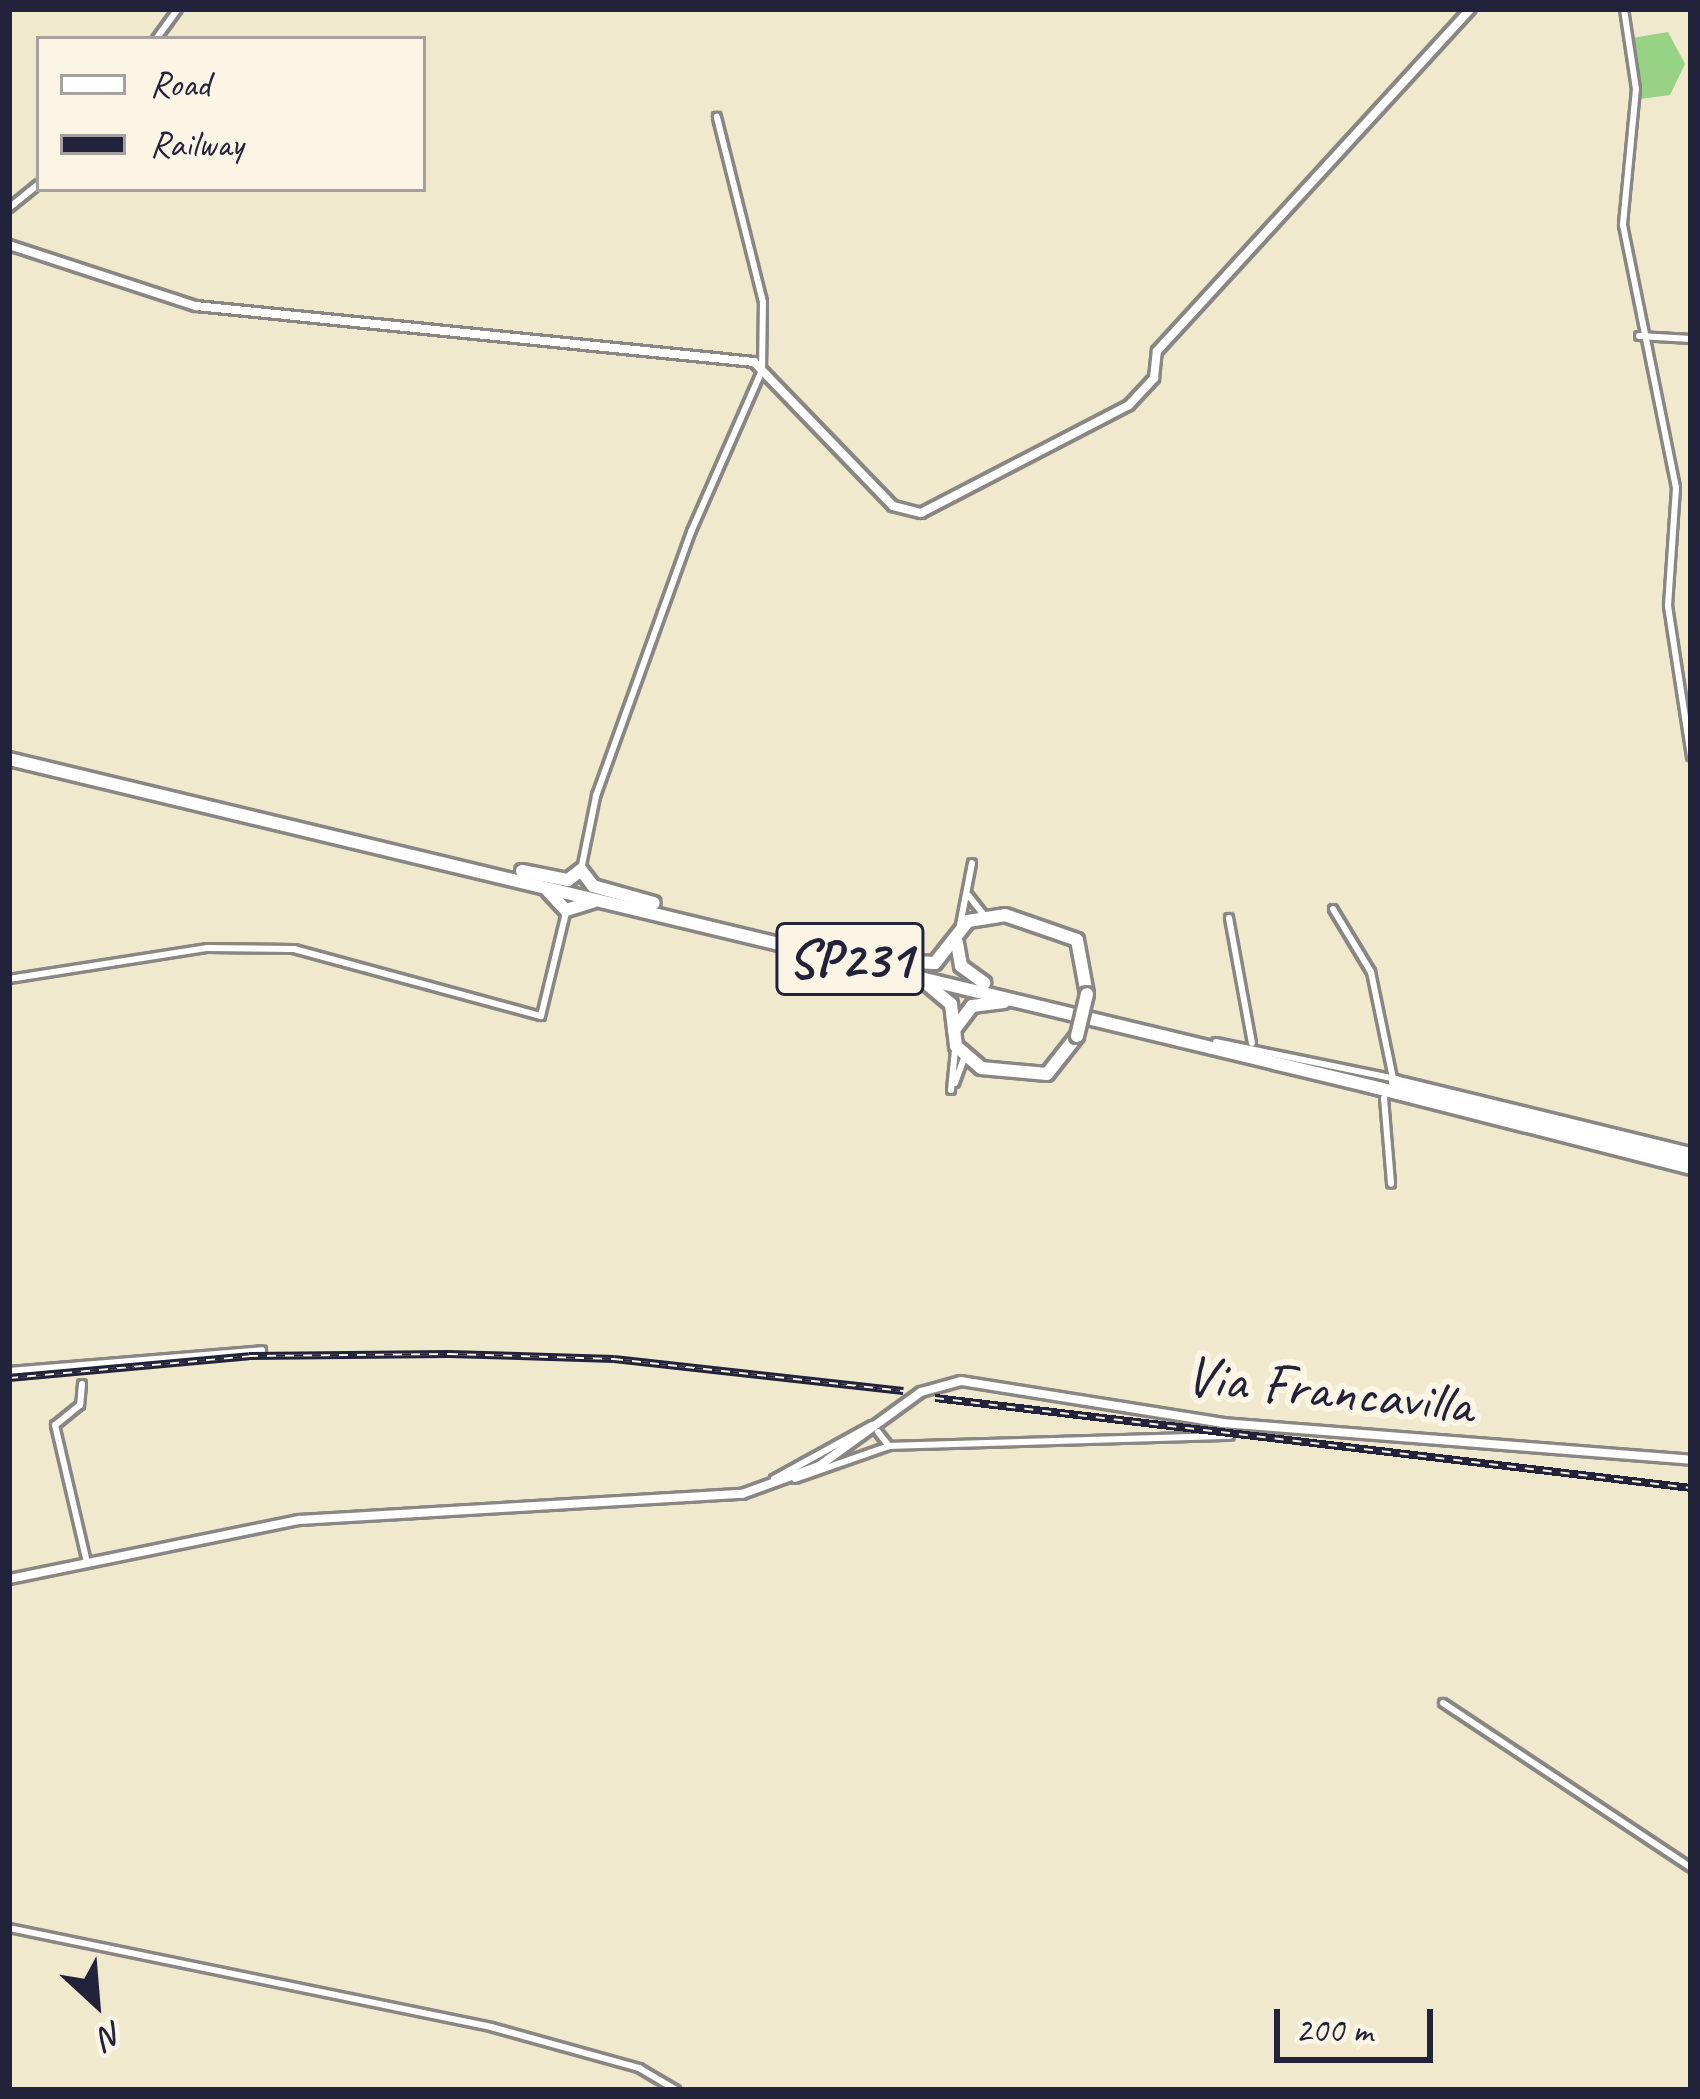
<!DOCTYPE html>
<style>
body{margin:0}
#map{position:relative;width:1700px;height:2099px;overflow:hidden;background:#f0e9ce;font-family:Caveat,sans-serif}
div>[style]{position:absolute}
.green>*{inset:0;background:#97d285}
.roads{filter:drop-shadow(3px 0 #898684) drop-shadow(-3px 0 #898684) drop-shadow(0 3px #898684) drop-shadow(0 -3px #898684)}
.minor>*{height:6px;margin:-3px;padding:0 3px;transform-origin:3px;border-radius:3px;background:#fff}
.tertiary>*{height:8px;margin:-4px;padding:0 4px;transform-origin:4px;border-radius:4px;background:#fff}
.trunk>*{height:12px;margin:-6px;padding:0 6px;transform-origin:6px;border-radius:6px;background:#fff}
.rail>*{height:8px;margin-top:-4px;transform-origin:0;background:repeating-linear-gradient(90deg,#fcf5e5 0 9px,#22223b 0 18px);box-sizing:border-box;border-block:3px solid #22223b}
.bridges{filter:drop-shadow(3px 0 #898684) drop-shadow(-3px 0 #898684) drop-shadow(0 3px #898684) drop-shadow(0 -3px #898684)}
.trunk-bridge>*{height:12px;margin:-6px;padding:0 6px;transform-origin:6px;border-radius:6px;background:#fff}
span{translate:-50% -50%;white-space:nowrap;text-align:center;line-height:1.15;-webkit-text-stroke:12px #fcf5e5;paint-order:stroke}
.shield-label span{padding:3px 9px;background:#fcf5e5;border:3px solid;border-radius:9px;-webkit-text-stroke-width:0}
.shield-label{font-size:54px;color:#22223b;font-weight:700}
.street-label{font-size:57px;color:#22223b}
.frame{position:absolute;inset:0;border:12px solid #22223b;pointer-events:none}
.legend{position:absolute;left:36px;top:36px;width:390px;height:156px;box-sizing:border-box;background:#fcf5e5;border:3px solid #a5a1a1;margin:0;padding:15px 21px;list-style:none;font-size:36px;color:#22223b}
.legend li{display:flex;align-items:center;gap:24px;height:60px}
.legend b{width:60px;border:3px solid #a5a1a1}
.north{position:absolute;left:36px;top:1943px;width:120px;height:120px;-webkit-text-stroke:9px #fcf5e5;paint-order:stroke;rotate:154deg;font-size:33px;font-weight:700;line-height:48px;text-align:center;color:#22223b}
.north::after{content:'';display:block;margin:auto;width:42px;height:54px;background:#22223b;clip-path:polygon(50% 0,100% 100%,50% 72%,0 100%)}
.scale{position:absolute;left:1274px;top:2009px;width:159px;height:54px;box-sizing:border-box;border:6px solid #22223b;border-top:0;padding-left:15px;font-size:36px;line-height:42px;white-space:nowrap;color:#22223b;-webkit-text-stroke:9px #fcf5e5;paint-order:stroke}
</style>
<div id="map">
<div class="green">
<div style="clip-path:polygon(1668px 32px,1685px 64px,1670px 95px,1640px 99px,1632px 38px)"></div>
</div>
<div class="roads">
<div class="minor">
<div style="left:1624px;top:9px;width:81px;rotate:81.5deg"></div>
<div style="left:1636px;top:89px;width:137px;rotate:95.5deg"></div>
<div style="left:1623px;top:225px;width:268px;rotate:78.6deg"></div>
<div style="left:1676px;top:488px;width:118px;rotate:93.9deg"></div>
<div style="left:1668px;top:606px;width:152px;rotate:81.3deg"></div>
<div style="left:156px;top:39px;width:37px;rotate:-54deg"></div>
<div style="left:9px;top:208px;width:38px;rotate:-39deg"></div>
<div style="left:1639px;top:336px;width:52px;rotate:3.3deg"></div>
<div style="left:581px;top:870px;width:76px;rotate:-78.5deg"></div>
<div style="left:596px;top:796px;width:281px;rotate:-70.2deg"></div>
<div style="left:691px;top:532px;width:177px;rotate:-66.3deg"></div>
<div style="left:762px;top:370px;width:68px;rotate:-89.2deg"></div>
<div style="left:763px;top:302px;width:191px;rotate:-104deg"></div>
<div style="left:969px;top:896px;width:24px;rotate:52deg"></div>
<div style="left:1333px;top:909px;width:74px;rotate:58.9deg"></div>
<div style="left:1371px;top:972px;width:108px;rotate:78.3deg"></div>
<div style="left:1229px;top:918px;width:127px;rotate:79.6deg"></div>
<div style="left:960px;top:925px;width:63px;rotate:-79deg"></div>
<div style="left:9px;top:979px;width:201px;rotate:-8.9deg"></div>
<div style="left:208px;top:948px;width:86px;rotate:0.7deg"></div>
<div style="left:294px;top:949px;width:256px;rotate:15.2deg"></div>
<div style="left:541px;top:1016px;width:106px;rotate:-76.4deg"></div>
<div style="left:1216px;top:1042px;width:184px;rotate:11.6deg"></div>
<div style="left:955px;top:1083px;width:27px;rotate:-70deg"></div>
<div style="left:1366px;top:1088px;width:335px;rotate:14.3deg"></div>
<div style="left:951px;top:1090px;width:40px;rotate:-84.3deg"></div>
<div style="left:1384px;top:1098px;width:86px;rotate:85.3deg"></div>
<div style="left:9px;top:1371px;width:254px;rotate:-4.7deg"></div>
<div style="left:82px;top:1384px;width:21px;rotate:95deg"></div>
<div style="left:80px;top:1405px;width:32px;rotate:141deg"></div>
<div style="left:55px;top:1425px;width:141px;rotate:76.9deg"></div>
<div style="left:878px;top:1432px;width:18px;rotate:52deg"></div>
<div style="left:774px;top:1479px;width:112px;rotate:-28.9deg"></div>
<div style="left:795px;top:1479px;width:100px;rotate:-19.3deg"></div>
<div style="left:889px;top:1446px;width:341px;rotate:-1.7deg"></div>
<div style="left:1443px;top:1703px;width:298px;rotate:33.6deg"></div>
<div style="left:9px;top:1928px;width:492px;rotate:11.6deg"></div>
<div style="left:491px;top:2027px;width:154px;rotate:15.5deg"></div>
<div style="left:639px;top:2068px;width:43px;rotate:30.7deg"></div>
</div>
<div class="tertiary">
<div style="left:9px;top:245px;width:197px;rotate:18.1deg"></div>
<div style="left:196px;top:306px;width:561px;rotate:5.73deg"></div>
<div style="left:754px;top:362px;width:200px;rotate:46deg"></div>
<div style="left:893px;top:506px;width:29px;rotate:14deg"></div>
<div style="left:921px;top:513px;width:234px;rotate:-27.4deg"></div>
<div style="left:1129px;top:405px;width:37px;rotate:-47deg"></div>
<div style="left:1154px;top:378px;width:27px;rotate:-84deg"></div>
<div style="left:1157px;top:351px;width:464px;rotate:-47.5deg"></div>
<div style="left:9px;top:1579px;width:296px;rotate:-11.5deg"></div>
<div style="left:299px;top:1520px;width:444px;rotate:-3.4deg"></div>
<div style="left:742px;top:1494px;width:82px;rotate:-20deg"></div>
<div style="left:819px;top:1466px;width:126px;rotate:-36deg"></div>
<div style="left:921px;top:1392px;width:41px;rotate:-15.4deg"></div>
<div style="left:961px;top:1381px;width:265px;rotate:9.1deg"></div>
<div style="left:1223px;top:1423px;width:469px;rotate:4.5deg"></div>
</div>
<div class="trunk">
<div style="left:9px;top:759px;width:1730px;rotate:13.51deg"></div>
<div style="left:522px;top:871px;width:47px;rotate:11.1deg"></div>
<div style="left:568px;top:880px;width:16px;rotate:-38deg"></div>
<div style="left:581px;top:870px;width:20px;rotate:53deg"></div>
<div style="left:593px;top:886px;width:63px;rotate:15.6deg"></div>
<div style="left:548px;top:891px;width:26px;rotate:47deg"></div>
<div style="left:566px;top:910px;width:28px;rotate:-17deg"></div>
<div style="left:957px;top:943px;width:23px;rotate:80deg"></div>
<div style="left:961px;top:966px;width:29px;rotate:36deg"></div>
<div style="left:894px;top:961px;width:41px;rotate:2.8deg"></div>
<div style="left:935px;top:963px;width:53px;rotate:-51.8deg"></div>
<div style="left:968px;top:921px;width:37px;rotate:-9deg"></div>
<div style="left:1005px;top:915px;width:76px;rotate:19.1deg"></div>
<div style="left:1077px;top:940px;width:55px;rotate:79.5deg"></div>
<div style="left:927px;top:984px;width:31px;rotate:40deg"></div>
<div style="left:951px;top:1004px;width:42px;rotate:83.2deg"></div>
<div style="left:956px;top:1046px;width:33px;rotate:41deg"></div>
<div style="left:981px;top:1068px;width:66px;rotate:5.2deg"></div>
<div style="left:1047px;top:1074px;width:48px;rotate:-51.7deg"></div>
<div style="left:954px;top:1030px;width:30px;rotate:-53deg"></div>
<div style="left:972px;top:1006px;width:32px;rotate:-7deg"></div>
<div style="left:1395px;top:1082px;width:305px;rotate:13.7deg"></div>
</div>
</div>
<div class="rail">
<div style="left:9px;top:1378px;width:241px;rotate:-5.2deg"></div>
<div style="left:249px;top:1356px;width:200px;rotate:-0.6deg"></div>
<div style="left:449px;top:1354px;width:165px;rotate:1.7deg"></div>
<div style="left:614px;top:1359px;width:291px;rotate:6.3deg"></div>
<div style="left:935px;top:1398px;width:761px;rotate:6.79deg"></div>
</div>
<div class="bridges">
<div class="trunk-bridge">
<div style="left:1077px;top:1036px;width:43px;rotate:-76.6deg"></div>
</div>
</div>
<div class="shield-label">
<span style="left:850px;top:959px">SP231</span>
</div>
<div class="street-label">
<span style="left:1329px;top:1390px;rotate:6deg">Via Francavilla</span>
</div>
<div class="frame"></div>
<ul class="legend">
<li><b style="height:15px;background:#fff"></b>Road</li>
<li><b style="height:15px;background:#22223b"></b>Railway</li>
</ul>
<div class="north">N</div>
<div class="scale">200 m</div>
</div>
